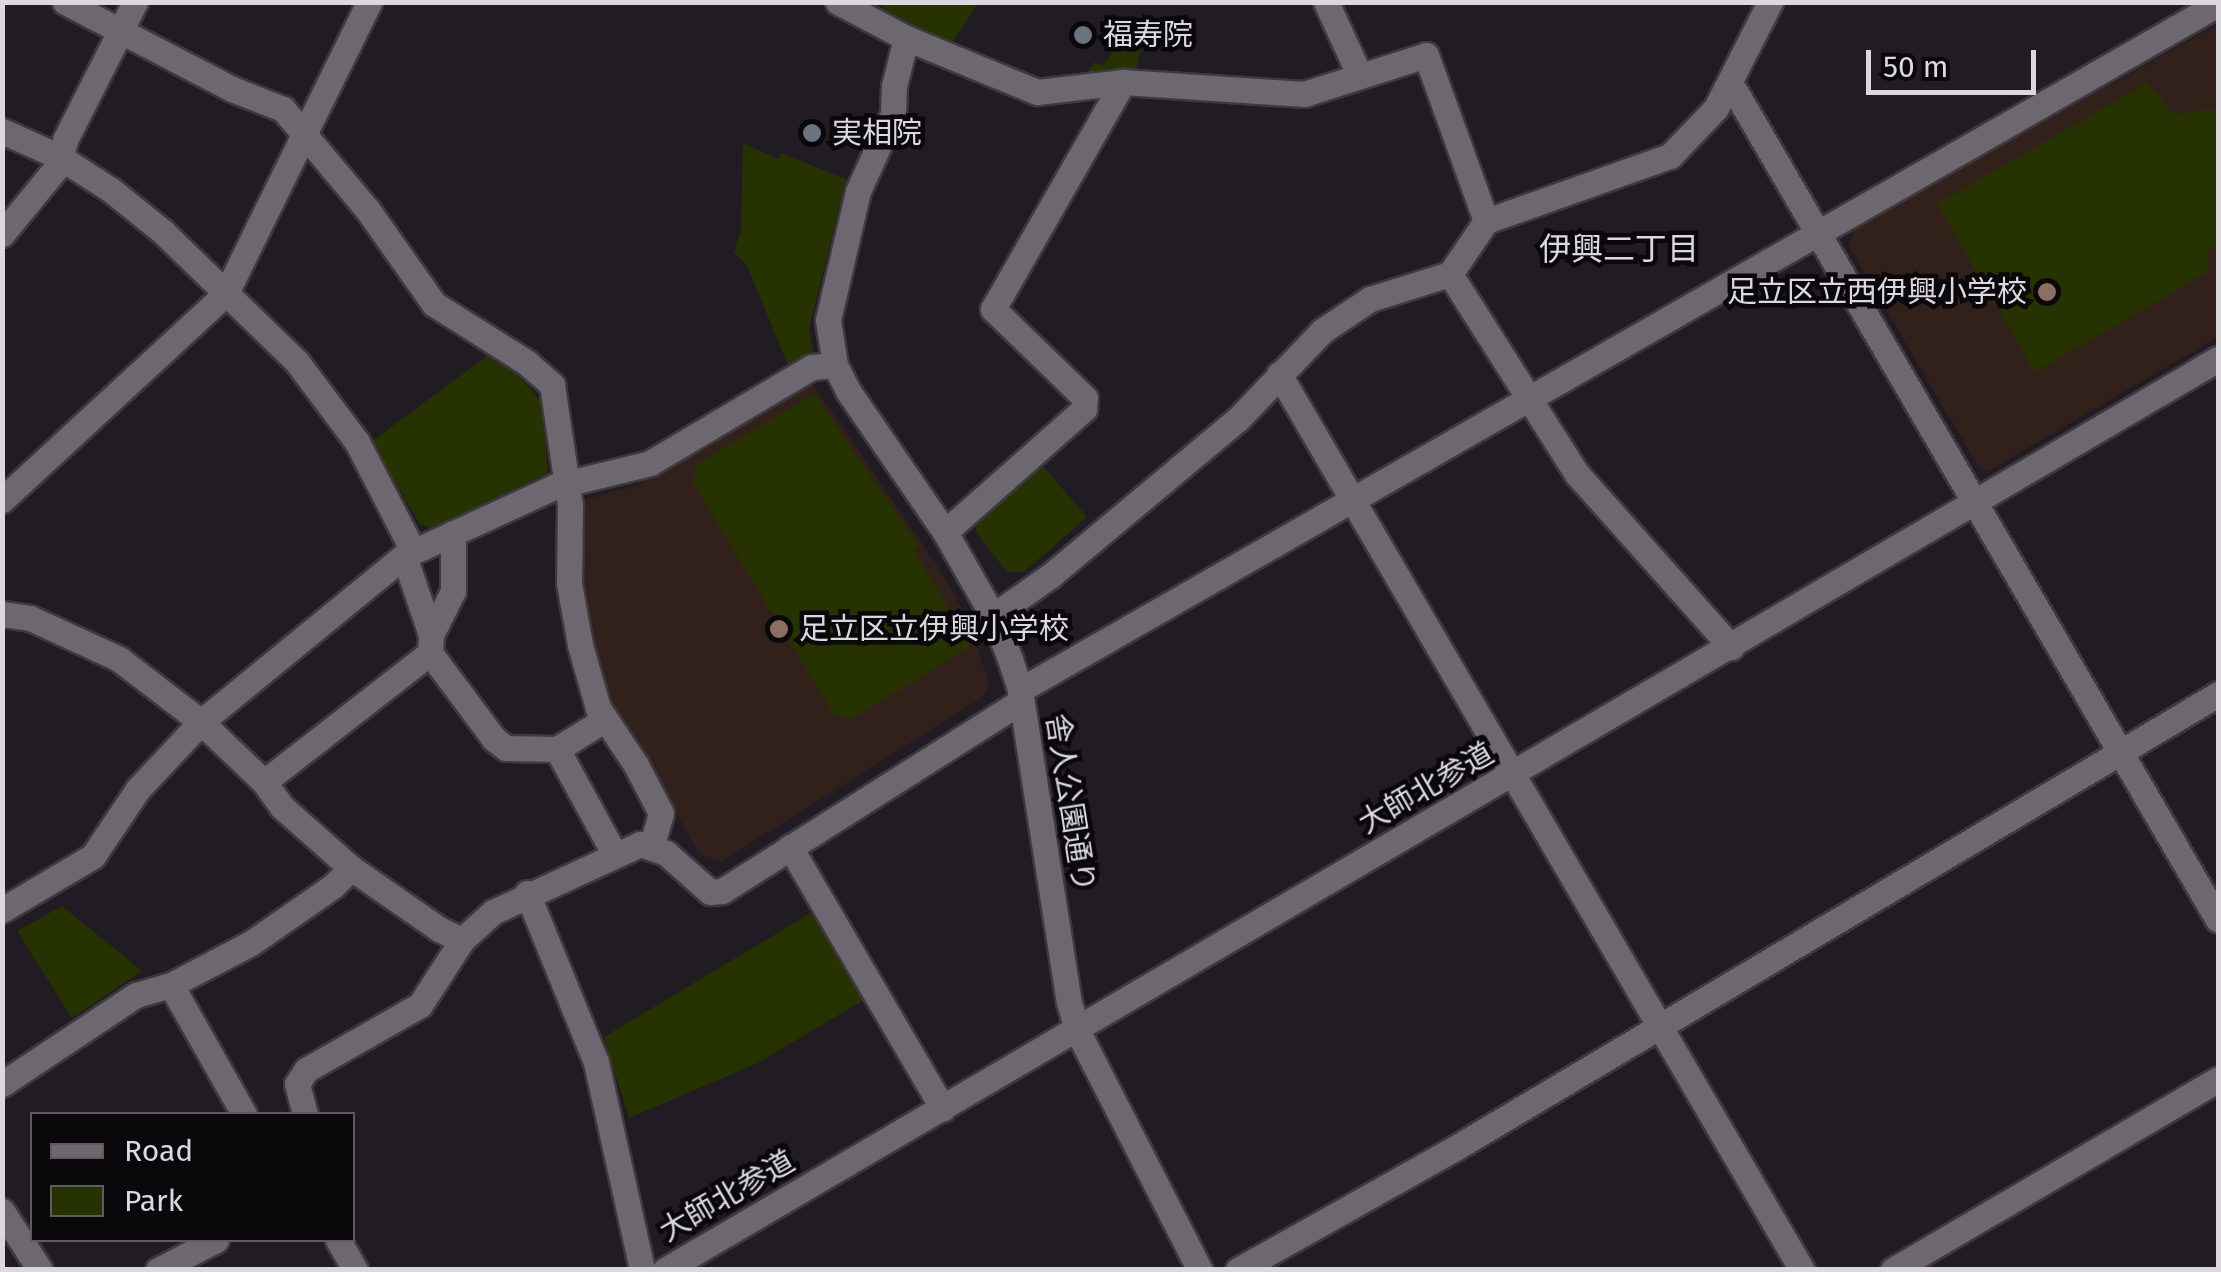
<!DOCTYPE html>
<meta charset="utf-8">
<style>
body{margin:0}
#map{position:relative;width:2221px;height:1272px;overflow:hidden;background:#211c24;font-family:"Fira Sans","Noto Sans JP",sans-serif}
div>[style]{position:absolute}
.education>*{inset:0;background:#32211a}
.green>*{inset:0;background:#273201}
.roads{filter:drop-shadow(2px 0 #3d393f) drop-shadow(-2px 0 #3d393f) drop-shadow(0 2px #3d393f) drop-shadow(0 -2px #3d393f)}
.street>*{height:25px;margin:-12.5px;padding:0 12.5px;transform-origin:12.5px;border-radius:12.5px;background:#6d6770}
.secondary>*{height:25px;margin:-12.5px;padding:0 12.5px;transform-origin:12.5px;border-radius:12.5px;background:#6d6770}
.dots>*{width:28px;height:28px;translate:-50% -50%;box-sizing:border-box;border:5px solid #0a080b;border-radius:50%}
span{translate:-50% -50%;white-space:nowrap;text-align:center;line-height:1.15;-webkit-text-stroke:9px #0a080b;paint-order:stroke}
.poi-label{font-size:30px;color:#dcd9de}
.left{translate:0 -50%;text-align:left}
.right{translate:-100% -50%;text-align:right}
.street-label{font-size:30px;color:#dcd9de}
.neighbourhood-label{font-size:32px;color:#dcd9de}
.frame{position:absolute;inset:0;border:5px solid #dcd9de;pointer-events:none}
.legend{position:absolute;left:30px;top:1112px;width:325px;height:130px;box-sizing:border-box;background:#0a080b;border:2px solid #5e5c5f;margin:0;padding:12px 18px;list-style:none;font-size:30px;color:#dcd9de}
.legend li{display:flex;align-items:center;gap:20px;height:50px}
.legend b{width:50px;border:2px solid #5e5c5f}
.scale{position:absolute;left:1866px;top:50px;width:170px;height:45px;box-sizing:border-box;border:5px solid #dcd9de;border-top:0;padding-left:12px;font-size:30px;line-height:35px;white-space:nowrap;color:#dcd9de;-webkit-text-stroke:8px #0a080b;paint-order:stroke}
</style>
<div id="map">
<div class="education">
<div style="clip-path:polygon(2218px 24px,2218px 337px,1988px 471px,1980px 469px,1849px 247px,1854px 229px)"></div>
<div style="clip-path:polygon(813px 384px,939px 568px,967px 617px,989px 684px,983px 697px,722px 861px,699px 854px,648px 760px,609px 706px,589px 641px,578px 582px,584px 500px,640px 485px)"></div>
</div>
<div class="green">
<div style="clip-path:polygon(884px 3px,978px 3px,951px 45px,882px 8px)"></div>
<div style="clip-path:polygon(1116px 32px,1143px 34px,1136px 72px,1084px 76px,1095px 62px,1103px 66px,1117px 45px,1111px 39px)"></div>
<div style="clip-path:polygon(2147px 83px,2173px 114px,2218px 109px,2218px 244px,2207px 253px,2208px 272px,2035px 372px,1937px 204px)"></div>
<div style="clip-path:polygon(743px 143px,778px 159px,781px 153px,846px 179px,809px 329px,814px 353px,789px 368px,747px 265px,734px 253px,741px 231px)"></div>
<div style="clip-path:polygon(487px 356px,516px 374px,542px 401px,548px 473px,432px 528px,420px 524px,371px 442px)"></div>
<div style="clip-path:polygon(814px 394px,919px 546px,914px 550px,970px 647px,851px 719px,834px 715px,693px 483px,697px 464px)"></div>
<div style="clip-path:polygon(1042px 465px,1087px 517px,1024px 572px,1007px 572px,976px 532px,976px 523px)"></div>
<div style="clip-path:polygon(62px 906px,142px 971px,72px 1018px,17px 931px)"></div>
<div style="clip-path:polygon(814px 911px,865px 999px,758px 1063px,629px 1118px,604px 1037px)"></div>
</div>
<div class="roads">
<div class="street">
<div style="left:65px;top:2px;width:188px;rotate:27.5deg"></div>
<div style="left:232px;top:89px;width:55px;rotate:21.4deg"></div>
<div style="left:283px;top:109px;width:131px;rotate:50deg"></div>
<div style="left:367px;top:209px;width:116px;rotate:54.8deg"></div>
<div style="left:434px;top:304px;width:109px;rotate:32.2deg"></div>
<div style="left:526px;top:362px;width:35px;rotate:41deg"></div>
<div style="left:552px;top:385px;width:121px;rotate:81.5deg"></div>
<div style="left:570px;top:505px;width:78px;rotate:90.7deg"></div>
<div style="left:569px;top:583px;width:63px;rotate:79.9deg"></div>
<div style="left:580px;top:645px;width:66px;rotate:74.1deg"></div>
<div style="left:598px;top:708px;width:69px;rotate:56.3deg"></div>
<div style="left:636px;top:765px;width:54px;rotate:62.5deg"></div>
<div style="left:661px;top:813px;width:33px;rotate:106deg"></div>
<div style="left:1326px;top:2px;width:79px;rotate:65.4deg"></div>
<div style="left:906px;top:38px;width:142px;rotate:22.4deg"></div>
<div style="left:1037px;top:92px;width:87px;rotate:-6.6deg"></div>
<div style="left:2px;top:131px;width:61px;rotate:24.1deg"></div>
<div style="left:58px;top:156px;width:63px;rotate:32.7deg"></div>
<div style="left:111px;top:190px;width:67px;rotate:38.9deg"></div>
<div style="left:163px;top:232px;width:187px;rotate:44.1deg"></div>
<div style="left:297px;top:362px;width:100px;rotate:53.1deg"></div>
<div style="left:357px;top:442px;width:123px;rotate:62.8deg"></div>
<div style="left:1486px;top:221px;width:195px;rotate:-19.5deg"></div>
<div style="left:1670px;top:156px;width:66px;rotate:-46.2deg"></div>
<div style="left:1716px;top:108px;width:119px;rotate:-63deg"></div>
<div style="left:2px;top:234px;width:87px;rotate:-50.6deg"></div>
<div style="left:57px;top:167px;width:28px;rotate:-73deg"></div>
<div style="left:65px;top:140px;width:155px;rotate:-63.1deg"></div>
<div style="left:1279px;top:374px;width:1037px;rotate:59.73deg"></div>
<div style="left:2px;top:500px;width:305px;rotate:-42.7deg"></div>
<div style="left:226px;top:293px;width:324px;rotate:-63.8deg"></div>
<div style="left:945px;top:532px;width:186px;rotate:-41.5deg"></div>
<div style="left:1084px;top:409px;width:11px;rotate:-85deg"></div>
<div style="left:1085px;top:398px;width:128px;rotate:-135.9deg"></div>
<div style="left:993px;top:309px;width:262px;rotate:-60.2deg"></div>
<div style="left:1123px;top:82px;width:181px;rotate:3.8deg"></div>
<div style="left:1304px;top:94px;width:128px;rotate:-17.7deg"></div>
<div style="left:1426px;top:55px;width:177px;rotate:70.1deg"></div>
<div style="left:1486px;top:221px;width:64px;rotate:124.2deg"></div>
<div style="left:1450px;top:274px;width:237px;rotate:57.6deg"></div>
<div style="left:1577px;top:474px;width:232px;rotate:48.3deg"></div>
<div style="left:404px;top:556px;width:83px;rotate:71.1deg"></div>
<div style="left:431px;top:635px;width:18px;rotate:93deg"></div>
<div style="left:430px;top:653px;width:107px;rotate:53.3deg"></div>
<div style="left:494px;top:739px;width:15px;rotate:37deg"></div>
<div style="left:506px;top:748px;width:51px;rotate:1.1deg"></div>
<div style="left:557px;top:749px;width:121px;rotate:61.3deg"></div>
<div style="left:2px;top:614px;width:28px;rotate:8deg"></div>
<div style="left:30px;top:618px;width:98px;rotate:24.7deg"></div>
<div style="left:119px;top:659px;width:103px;rotate:37.5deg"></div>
<div style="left:201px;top:722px;width:87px;rotate:43.6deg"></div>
<div style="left:264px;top:782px;width:31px;rotate:54deg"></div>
<div style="left:282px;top:807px;width:92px;rotate:41.5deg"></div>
<div style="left:351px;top:868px;width:107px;rotate:34.7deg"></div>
<div style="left:439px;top:929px;width:25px;rotate:26deg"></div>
<div style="left:993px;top:616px;width:70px;rotate:-35.1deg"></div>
<div style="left:1050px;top:576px;width:245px;rotate:-39.9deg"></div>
<div style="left:1238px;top:419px;width:122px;rotate:-46.3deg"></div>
<div style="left:1322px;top:331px;width:58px;rotate:-33.7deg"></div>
<div style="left:1370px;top:299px;width:84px;rotate:-17.4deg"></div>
<div style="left:431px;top:635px;width:49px;rotate:-63.4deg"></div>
<div style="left:453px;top:591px;width:58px;rotate:-90deg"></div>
<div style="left:1020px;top:690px;width:1381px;rotate:-29.8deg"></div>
<div style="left:557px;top:749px;width:55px;rotate:-31.7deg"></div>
<div style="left:264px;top:782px;width:210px;rotate:-37.9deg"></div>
<div style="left:790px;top:847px;width:303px;rotate:59.7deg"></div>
<div style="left:527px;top:893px;width:183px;rotate:67.8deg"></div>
<div style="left:596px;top:1062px;width:213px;rotate:77.5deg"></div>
<div style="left:171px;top:985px;width:148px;rotate:60.5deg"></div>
<div style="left:2px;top:1084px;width:161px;rotate:-33.6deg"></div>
<div style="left:136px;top:995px;width:36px;rotate:-16deg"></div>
<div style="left:171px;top:985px;width:90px;rotate:-27.7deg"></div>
<div style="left:251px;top:943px;width:100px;rotate:-34.8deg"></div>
<div style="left:333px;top:886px;width:25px;rotate:-45deg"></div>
<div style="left:305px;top:1114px;width:31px;rotate:-105deg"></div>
<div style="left:297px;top:1084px;width:17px;rotate:-57deg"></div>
<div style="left:306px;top:1070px;width:131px;rotate:-29.7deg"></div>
<div style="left:420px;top:1005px;width:77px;rotate:-57.1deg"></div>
<div style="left:462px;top:940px;width:42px;rotate:-42.1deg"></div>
<div style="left:493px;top:912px;width:162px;rotate:-24.8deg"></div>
<div style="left:640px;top:844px;width:28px;rotate:19deg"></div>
<div style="left:666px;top:853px;width:59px;rotate:41.6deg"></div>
<div style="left:710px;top:892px;width:12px;rotate:-5deg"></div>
<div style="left:722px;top:891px;width:354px;rotate:-32.4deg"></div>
<div style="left:2px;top:1211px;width:70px;rotate:57.2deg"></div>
<div style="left:338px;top:1240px;width:34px;rotate:60deg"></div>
<div style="left:158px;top:1270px;width:65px;rotate:-27.3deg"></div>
<div style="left:1238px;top:1270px;width:251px;rotate:-29.3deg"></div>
<div style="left:1457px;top:1147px;width:886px;rotate:-30.76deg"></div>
<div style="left:1893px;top:1270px;width:377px;rotate:-30.4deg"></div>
</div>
<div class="secondary">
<div style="left:838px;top:2px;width:77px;rotate:27.9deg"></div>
<div style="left:906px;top:38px;width:49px;rotate:104deg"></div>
<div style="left:894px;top:86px;width:28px;rotate:92deg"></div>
<div style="left:893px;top:114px;width:85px;rotate:114.4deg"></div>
<div style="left:858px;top:191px;width:132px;rotate:103.1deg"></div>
<div style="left:828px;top:320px;width:46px;rotate:81.2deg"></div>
<div style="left:835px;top:365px;width:29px;rotate:63deg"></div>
<div style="left:848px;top:391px;width:171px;rotate:55.5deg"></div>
<div style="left:945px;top:532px;width:97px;rotate:60.3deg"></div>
<div style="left:993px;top:616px;width:46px;rotate:68.4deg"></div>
<div style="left:1010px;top:659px;width:33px;rotate:72deg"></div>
<div style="left:1020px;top:690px;width:316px;rotate:81.1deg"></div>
<div style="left:1069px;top:1002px;width:29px;rotate:74deg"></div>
<div style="left:1077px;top:1030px;width:270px;rotate:62.9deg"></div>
<div style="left:1735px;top:91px;width:959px;rotate:59.77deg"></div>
<div style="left:2px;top:910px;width:106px;rotate:-30.7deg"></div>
<div style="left:93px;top:856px;width:81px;rotate:-56.1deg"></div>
<div style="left:138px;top:789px;width:92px;rotate:-46.8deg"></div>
<div style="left:201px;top:722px;width:262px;rotate:-39.3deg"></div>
<div style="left:404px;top:556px;width:167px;rotate:-24.7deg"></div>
<div style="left:556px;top:486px;width:97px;rotate:-13.7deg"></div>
<div style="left:650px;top:463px;width:188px;rotate:-30.7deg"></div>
<div style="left:812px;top:367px;width:23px;rotate:-5deg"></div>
<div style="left:665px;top:1270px;width:1800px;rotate:-30.4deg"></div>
</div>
</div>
<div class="dots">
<div style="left:1083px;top:35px;background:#6b7280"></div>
<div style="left:812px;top:133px;background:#6b7280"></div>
<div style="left:2047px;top:292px;background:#8d6e63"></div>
<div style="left:779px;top:629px;background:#8d6e63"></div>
</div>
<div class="poi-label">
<span class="left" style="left:1103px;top:35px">福寿院</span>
<span class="left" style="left:832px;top:133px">実相院</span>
<span class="right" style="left:2027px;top:292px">足立区立西伊興小学校</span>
<span class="left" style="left:799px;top:629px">足立区立伊興小学校</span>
</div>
<div class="street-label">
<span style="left:1426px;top:788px;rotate:-30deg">大師北参道</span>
<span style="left:1070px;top:803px;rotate:81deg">舎人公園通り</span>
<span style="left:727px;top:1196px;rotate:-30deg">大師北参道</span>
</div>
<div class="neighbourhood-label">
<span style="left:1619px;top:249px">伊興二丁目</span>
</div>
<div class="frame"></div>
<ul class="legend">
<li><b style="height:12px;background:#6d6770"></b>Road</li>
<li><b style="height:28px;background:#273201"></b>Park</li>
</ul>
<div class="scale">50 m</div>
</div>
